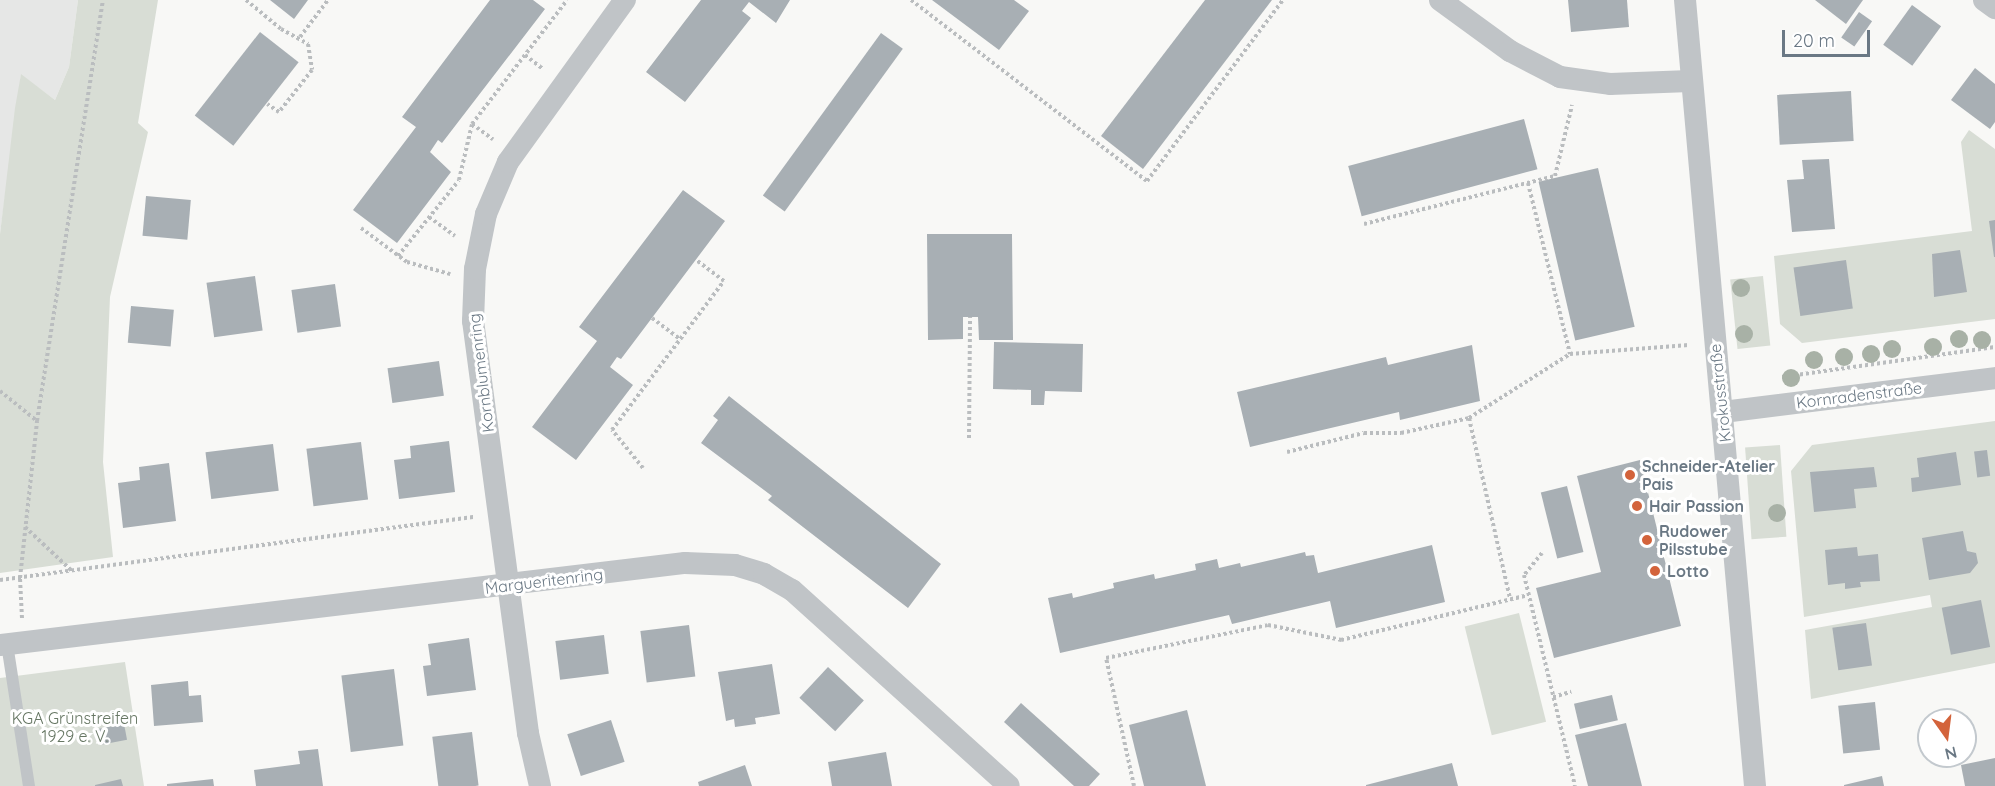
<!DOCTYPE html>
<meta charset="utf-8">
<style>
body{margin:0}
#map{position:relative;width:1995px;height:786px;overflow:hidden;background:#f8f8f6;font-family:Quicksand,sans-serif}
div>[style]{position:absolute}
.built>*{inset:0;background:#e6e7e6}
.green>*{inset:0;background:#d8ddd5;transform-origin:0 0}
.building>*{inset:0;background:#a8afb4;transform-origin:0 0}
.path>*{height:4px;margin-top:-2px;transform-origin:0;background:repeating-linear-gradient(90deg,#babdbf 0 3px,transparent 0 6px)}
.service>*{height:12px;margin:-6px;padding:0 6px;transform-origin:6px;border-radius:6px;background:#c0c4c7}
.minor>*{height:22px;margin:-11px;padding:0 11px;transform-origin:11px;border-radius:11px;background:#c0c4c7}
.trees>*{width:18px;height:18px;margin:-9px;border-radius:50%;background:#a8b1a6}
.dots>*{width:16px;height:16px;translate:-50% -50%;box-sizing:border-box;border:3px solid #fff;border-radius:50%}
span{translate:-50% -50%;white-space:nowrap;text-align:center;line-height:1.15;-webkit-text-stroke:6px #fff;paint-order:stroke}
.street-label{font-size:16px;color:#6a7884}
.poi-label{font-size:16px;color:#6a7884;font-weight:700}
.left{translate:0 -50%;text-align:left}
.park-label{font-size:16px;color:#677764}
.north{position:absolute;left:1917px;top:708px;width:60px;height:60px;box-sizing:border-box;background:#fff;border:2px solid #c3c9ce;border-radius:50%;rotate:166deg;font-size:16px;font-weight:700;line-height:24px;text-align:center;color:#6a7884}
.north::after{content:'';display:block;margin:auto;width:21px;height:27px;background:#d3633b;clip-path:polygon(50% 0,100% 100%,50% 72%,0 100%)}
.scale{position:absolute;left:1782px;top:30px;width:88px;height:27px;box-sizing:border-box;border:3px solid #6a7884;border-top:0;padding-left:8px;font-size:18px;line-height:21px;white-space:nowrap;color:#6a7884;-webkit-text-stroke:4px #fff;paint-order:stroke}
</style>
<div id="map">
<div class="built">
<div style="clip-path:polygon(0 0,78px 0,69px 67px,55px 100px,21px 75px,0 234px)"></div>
</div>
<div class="green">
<div style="clip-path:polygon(78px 0,158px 0,138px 123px,148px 132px,110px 297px,103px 462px,113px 557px,0 573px,0 234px,15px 108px,21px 74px,55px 100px,69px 67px)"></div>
<div style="clip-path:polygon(1969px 130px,1995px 149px,1995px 319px,1802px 343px,1780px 324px,1774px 256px,1972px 231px,1961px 142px)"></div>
<div style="left:1763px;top:276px;width:70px;height:33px;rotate:84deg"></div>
<div style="clip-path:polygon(1995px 421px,1995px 663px,1811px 699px,1805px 630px,1932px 607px,1930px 595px,1804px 617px,1791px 471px,1812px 445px)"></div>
<div style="left:1780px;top:445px;width:92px;height:35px;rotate:86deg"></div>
<div style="left:1519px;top:613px;width:112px;height:56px;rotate:76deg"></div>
<div style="clip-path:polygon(125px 662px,144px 786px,0 786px,0 678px)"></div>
</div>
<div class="building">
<div style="clip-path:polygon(270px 0,308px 0,294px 19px)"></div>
<div style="clip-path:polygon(490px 0,533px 0,545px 9px,442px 143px,438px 140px,430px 152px,451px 172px,397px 243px,353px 210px,416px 127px,402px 117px)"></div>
<div style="clip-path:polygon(701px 0,790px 0,776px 23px,749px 2px,742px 11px,751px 18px,685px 102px,646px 72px)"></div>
<div style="clip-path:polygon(932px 0,1014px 0,1029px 11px,999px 50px)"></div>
<div style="clip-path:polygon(1205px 0,1272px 0,1143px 169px,1101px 136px)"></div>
<div style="clip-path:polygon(1568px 0,1627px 0,1629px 27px,1571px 32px)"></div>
<div style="clip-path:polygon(1815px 0,1863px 0,1846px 24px)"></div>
<div style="left:1912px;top:5px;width:36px;height:49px;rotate:36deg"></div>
<div style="left:1859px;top:12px;width:16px;height:31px;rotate:35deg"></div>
<div style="left:260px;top:32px;width:49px;height:106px;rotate:38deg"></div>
<div style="left:881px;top:33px;width:27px;height:201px;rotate:36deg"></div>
<div style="clip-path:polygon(1975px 68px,1995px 84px,1995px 122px,1990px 129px,1951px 100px)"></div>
<div style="left:1851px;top:91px;width:50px;height:74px;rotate:87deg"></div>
<div style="left:1524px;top:119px;width:52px;height:182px;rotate:75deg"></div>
<div style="clip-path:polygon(1829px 159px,1835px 229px,1792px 232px,1787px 180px,1804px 179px,1802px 160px)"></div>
<div style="left:1598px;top:168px;width:163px;height:61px;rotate:77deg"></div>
<div style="clip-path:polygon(683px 190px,725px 221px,621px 359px,617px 357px,610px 367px,633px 385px,576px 460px,532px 427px,597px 341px,579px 327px)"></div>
<div style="left:146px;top:196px;width:45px;height:40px;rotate:5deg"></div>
<div style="clip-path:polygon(1995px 220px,1995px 257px,1994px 257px,1989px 221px)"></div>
<div style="clip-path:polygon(927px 234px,1012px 234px,1013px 340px,979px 340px,978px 317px,963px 317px,963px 339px,928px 340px)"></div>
<div style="clip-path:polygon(1960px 250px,1967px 292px,1934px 297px,1932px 254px)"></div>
<div style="left:1846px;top:260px;width:49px;height:53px;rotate:82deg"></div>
<div style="left:255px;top:276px;width:55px;height:49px;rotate:82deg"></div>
<div style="left:335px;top:284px;width:43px;height:44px;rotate:82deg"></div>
<div style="left:131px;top:306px;width:43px;height:37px;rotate:5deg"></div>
<div style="clip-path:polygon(994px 342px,1083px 344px,1082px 392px,1045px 391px,1044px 405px,1031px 405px,1031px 390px,993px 389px)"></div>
<div style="clip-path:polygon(1472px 345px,1480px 401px,1400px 420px,1399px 412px,1250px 447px,1237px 392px,1386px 357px,1388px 365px)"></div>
<div style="left:439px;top:361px;width:35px;height:52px;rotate:82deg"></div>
<div style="clip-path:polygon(729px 396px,941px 564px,908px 608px,768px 500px,772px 496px,701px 443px,718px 420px,713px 416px)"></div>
<div style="clip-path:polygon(449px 441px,455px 492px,399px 499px,394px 460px,411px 458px,410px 446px)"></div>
<div style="left:361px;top:442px;width:58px;height:55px;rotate:83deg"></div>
<div style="left:273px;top:444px;width:47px;height:68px;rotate:83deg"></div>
<div style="left:1987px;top:450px;width:26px;height:13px;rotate:83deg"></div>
<div style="clip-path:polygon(1956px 452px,1961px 485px,1912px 492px,1911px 478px,1919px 477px,1917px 458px)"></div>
<div style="clip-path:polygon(1640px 460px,1681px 626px,1554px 658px,1536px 588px,1601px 572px,1577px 476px)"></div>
<div style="clip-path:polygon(169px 463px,176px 521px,123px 528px,118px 483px,140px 480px,139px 467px)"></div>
<div style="clip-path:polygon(1874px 467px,1877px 487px,1854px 489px,1856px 508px,1814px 512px,1810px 472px)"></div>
<div style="left:1567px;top:486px;width:68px;height:27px;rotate:76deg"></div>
<div style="clip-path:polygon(1963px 531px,1967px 551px,1976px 553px,1978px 563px,1970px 573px,1929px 580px,1922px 538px)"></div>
<div style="clip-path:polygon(1432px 545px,1445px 602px,1336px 628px,1330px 601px,1232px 624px,1229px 615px,1060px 653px,1048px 598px,1072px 593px,1073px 598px,1114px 588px,1113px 583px,1154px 574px,1155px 579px,1196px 570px,1195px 564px,1217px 559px,1219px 568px,1240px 563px,1241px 567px,1305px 552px,1306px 556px,1314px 555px,1318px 573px)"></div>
<div style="clip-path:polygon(1857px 547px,1858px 556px,1878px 554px,1880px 581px,1860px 582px,1861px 587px,1845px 589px,1845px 583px,1828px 585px,1825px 550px)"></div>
<div style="left:1981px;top:600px;width:48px;height:40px;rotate:79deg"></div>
<div style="left:1866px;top:623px;width:43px;height:34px;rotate:82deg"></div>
<div style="left:689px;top:625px;width:52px;height:49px;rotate:83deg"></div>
<div style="left:604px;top:635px;width:39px;height:49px;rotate:83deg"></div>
<div style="clip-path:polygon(469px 638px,476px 690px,427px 696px,423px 666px,431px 665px,428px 644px)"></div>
<div style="clip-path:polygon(772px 664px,780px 714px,755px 718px,756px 724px,735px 727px,734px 719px,726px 721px,718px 672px)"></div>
<div style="left:828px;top:667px;width:49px;height:42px;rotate:43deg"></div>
<div style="left:394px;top:669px;width:77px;height:53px;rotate:83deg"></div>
<div style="clip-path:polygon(188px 681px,189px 696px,201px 695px,203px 722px,154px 726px,151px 685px)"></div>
<div style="left:1612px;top:695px;width:26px;height:39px;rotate:77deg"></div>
<div style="left:1875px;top:702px;width:48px;height:37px;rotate:84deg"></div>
<div style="clip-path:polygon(1021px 703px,1100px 774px,1089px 786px,1074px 786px,1004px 722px)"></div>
<div style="clip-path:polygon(1187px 710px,1206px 786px,1144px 786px,1129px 725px)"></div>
<div style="left:611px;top:720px;width:44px;height:46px;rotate:72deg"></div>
<div style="clip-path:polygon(1626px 723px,1642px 786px,1588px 786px,1575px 735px)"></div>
<div style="left:124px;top:724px;width:16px;height:28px;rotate:79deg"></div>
<div style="left:472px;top:732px;width:54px;height:40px;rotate:83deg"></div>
<div style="clip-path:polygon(318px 749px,323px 786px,256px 786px,254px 770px,300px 764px,298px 751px)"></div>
<div style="clip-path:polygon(886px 752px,892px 786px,832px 786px,828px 762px)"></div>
<div style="clip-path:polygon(1995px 758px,1995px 786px,1965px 786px,1961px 765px)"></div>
<div style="clip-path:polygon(1452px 763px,1458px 786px,1366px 786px,1366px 785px)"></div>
<div style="clip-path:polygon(745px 765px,752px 786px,699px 786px,698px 782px)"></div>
<div style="clip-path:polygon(1882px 776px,1884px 786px,1844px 786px,1844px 785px)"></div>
<div style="clip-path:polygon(121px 779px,123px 786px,95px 786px,95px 785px)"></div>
<div style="clip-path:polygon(213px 779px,214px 786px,167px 786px,167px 784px)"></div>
</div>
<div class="path">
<div style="left:246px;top:0;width:45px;rotate:39.6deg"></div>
<div style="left:281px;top:29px;width:31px;rotate:29deg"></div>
<div style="left:308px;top:44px;width:26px;rotate:81deg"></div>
<div style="left:312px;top:70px;width:53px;rotate:128.2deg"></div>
<div style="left:279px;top:112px;width:14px;rotate:-146deg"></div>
<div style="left:911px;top:0;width:297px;rotate:37.5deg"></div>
<div style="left:1147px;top:181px;width:226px;rotate:-53.1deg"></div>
<div style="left:300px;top:37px;width:46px;rotate:-52.9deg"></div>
<div style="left:525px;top:55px;width:23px;rotate:38deg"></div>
<div style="left:472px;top:124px;width:26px;rotate:36deg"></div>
<div style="left:1528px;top:183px;width:176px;rotate:76.2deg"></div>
<div style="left:429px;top:217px;width:32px;rotate:36deg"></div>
<div style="left:1364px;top:224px;width:197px;rotate:-14.1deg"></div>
<div style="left:1555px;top:176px;width:73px;rotate:-76.5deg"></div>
<div style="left:361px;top:228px;width:57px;rotate:36.5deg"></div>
<div style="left:407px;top:262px;width:45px;rotate:15.6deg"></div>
<div style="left:398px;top:256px;width:97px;rotate:-51.2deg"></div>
<div style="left:459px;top:180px;width:57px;rotate:-76.9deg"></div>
<div style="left:472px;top:124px;width:156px;rotate:-52.5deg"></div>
<div style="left:652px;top:318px;width:36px;rotate:37deg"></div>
<div style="left:1782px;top:377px;width:215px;rotate:-8deg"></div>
<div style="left:0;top:391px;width:48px;rotate:39deg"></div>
<div style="left:1469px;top:418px;width:186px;rotate:77.2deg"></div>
<div style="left:969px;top:438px;width:121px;rotate:-89.5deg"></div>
<div style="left:1287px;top:452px;width:79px;rotate:-13.9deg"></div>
<div style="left:1364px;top:433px;width:37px"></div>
<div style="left:1401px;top:433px;width:70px;rotate:-12.4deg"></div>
<div style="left:1469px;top:418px;width:120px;rotate:-32.4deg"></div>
<div style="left:1570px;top:354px;width:119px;rotate:-4.3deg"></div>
<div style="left:643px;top:468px;width:49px;rotate:-129.2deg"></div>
<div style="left:612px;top:430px;width:186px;rotate:-53.1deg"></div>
<div style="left:724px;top:281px;width:35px;rotate:-143deg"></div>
<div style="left:25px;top:527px;width:64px;rotate:43.1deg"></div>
<div style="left:1542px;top:553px;width:28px;rotate:129deg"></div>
<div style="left:1524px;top:575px;width:217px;rotate:76.4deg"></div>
<div style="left:0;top:580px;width:479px;rotate:-7.6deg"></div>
<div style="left:22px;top:618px;width:40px;rotate:-92.9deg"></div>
<div style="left:20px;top:578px;width:158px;rotate:-83.8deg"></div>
<div style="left:37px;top:421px;width:426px;rotate:-81.1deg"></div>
<div style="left:1553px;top:697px;width:19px;rotate:-16deg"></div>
<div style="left:1134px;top:786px;width:131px;rotate:-102.3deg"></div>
<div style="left:1106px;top:658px;width:165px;rotate:-11.5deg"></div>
<div style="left:1268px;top:625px;width:75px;rotate:11.6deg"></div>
<div style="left:1341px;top:640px;width:192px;rotate:-13.5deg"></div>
</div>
<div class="service">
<div style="left:7px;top:644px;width:144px;rotate:81.2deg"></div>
</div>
<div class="minor">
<div style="left:1440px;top:0;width:87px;rotate:36.1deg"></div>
<div style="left:1510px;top:51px;width:56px;rotate:27.5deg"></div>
<div style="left:1560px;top:77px;width:50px;rotate:8deg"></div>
<div style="left:1610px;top:84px;width:80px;rotate:-2.1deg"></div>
<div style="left:1685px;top:0;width:789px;rotate:84.91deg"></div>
<div style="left:1984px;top:0;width:14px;rotate:36deg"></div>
<div style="left:1723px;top:412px;width:274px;rotate:-7.1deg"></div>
<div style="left:0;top:645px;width:690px;rotate:-6.83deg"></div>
<div style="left:685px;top:563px;width:50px;rotate:2.3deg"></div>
<div style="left:735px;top:565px;width:30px;rotate:17deg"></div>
<div style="left:764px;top:574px;width:32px;rotate:30deg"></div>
<div style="left:792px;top:590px;width:292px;rotate:42.1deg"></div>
<div style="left:540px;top:786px;width:54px;rotate:-102.8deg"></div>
<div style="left:528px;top:733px;width:416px;rotate:-97.6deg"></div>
<div style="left:473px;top:321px;width:52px;rotate:-87.8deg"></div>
<div style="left:475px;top:269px;width:56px;rotate:-78.7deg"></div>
<div style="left:486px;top:214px;width:56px;rotate:-67.1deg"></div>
<div style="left:508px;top:162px;width:200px;rotate:-54.2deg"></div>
</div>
<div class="trees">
<div style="left:1741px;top:288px"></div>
<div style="left:1744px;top:334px"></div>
<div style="left:1959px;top:339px"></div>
<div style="left:1982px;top:340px"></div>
<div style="left:1933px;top:347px"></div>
<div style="left:1892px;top:349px"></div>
<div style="left:1871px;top:354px"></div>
<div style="left:1844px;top:357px"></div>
<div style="left:1814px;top:360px"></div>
<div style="left:1791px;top:378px"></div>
<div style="left:1777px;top:513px"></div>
</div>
<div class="dots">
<div style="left:1630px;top:475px;background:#d3633b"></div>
<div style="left:1637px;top:506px;background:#d3633b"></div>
<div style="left:1647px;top:540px;background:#d3633b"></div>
<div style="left:1655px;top:571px;background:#d3633b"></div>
</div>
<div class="street-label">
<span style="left:481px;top:373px;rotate:-97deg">Kornblumenring</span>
<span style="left:1720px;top:393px;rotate:-96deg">Krokusstraße</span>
<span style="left:1859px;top:395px;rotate:-7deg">Kornradenstraße</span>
<span style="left:544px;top:581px;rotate:-7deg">Margueritenring</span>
</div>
<div class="poi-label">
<span class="left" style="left:1642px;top:475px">Schneider-Atelier<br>Pais</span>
<span class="left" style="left:1649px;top:506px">Hair Passion</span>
<span class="left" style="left:1659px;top:540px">Rudower<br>Pilsstube</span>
<span class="left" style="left:1667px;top:571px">Lotto</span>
</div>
<div class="park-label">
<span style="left:75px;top:727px">KGA Grünstreifen<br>1929 e. V.</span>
</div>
<div class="north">N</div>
<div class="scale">20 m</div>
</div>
